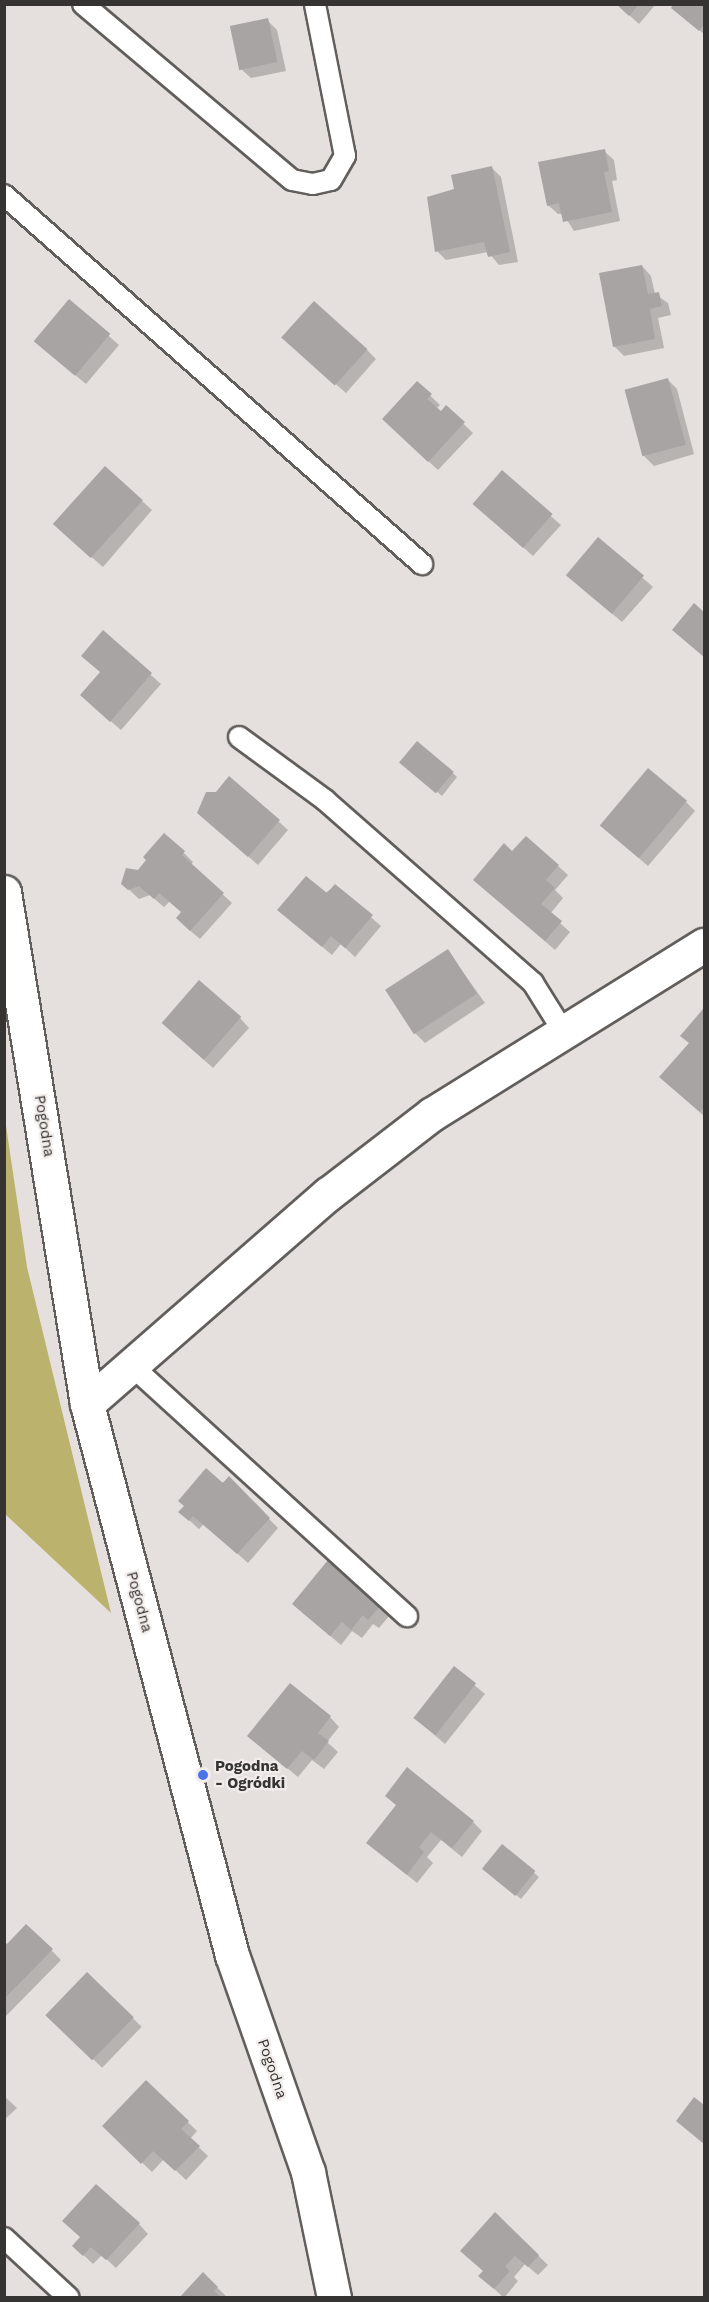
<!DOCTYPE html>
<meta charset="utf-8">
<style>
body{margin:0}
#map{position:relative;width:709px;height:2302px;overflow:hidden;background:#e5e0de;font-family:"Work Sans",sans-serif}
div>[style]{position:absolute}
.green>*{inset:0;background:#bbb26e}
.shadow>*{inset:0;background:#0003;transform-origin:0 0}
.building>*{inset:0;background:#a9a4a4;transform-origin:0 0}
.roads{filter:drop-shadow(2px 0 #625e5c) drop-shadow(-2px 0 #625e5c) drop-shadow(0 2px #625e5c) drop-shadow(0 -2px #625e5c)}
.service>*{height:20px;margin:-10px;padding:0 10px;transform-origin:10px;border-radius:10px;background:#fff}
.minor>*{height:33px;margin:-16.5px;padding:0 16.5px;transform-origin:16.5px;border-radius:16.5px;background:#fff}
.dots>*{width:16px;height:16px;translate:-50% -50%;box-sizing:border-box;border:3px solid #f2edeb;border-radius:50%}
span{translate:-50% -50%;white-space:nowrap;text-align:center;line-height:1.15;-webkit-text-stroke:4.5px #f2edeb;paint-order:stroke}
.street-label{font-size:15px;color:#363433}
.poi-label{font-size:15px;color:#363433;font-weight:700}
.left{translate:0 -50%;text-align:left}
.frame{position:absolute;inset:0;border:6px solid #363433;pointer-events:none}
</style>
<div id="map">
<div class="green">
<div style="clip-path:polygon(5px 1119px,27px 1267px,111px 1613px,5px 1514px)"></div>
</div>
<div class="shadow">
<div style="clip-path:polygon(617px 4px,656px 4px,639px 24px)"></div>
<div style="clip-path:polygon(675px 4px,704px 4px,704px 34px,677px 12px)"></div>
<div style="clip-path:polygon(267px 20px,277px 30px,286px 71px,251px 78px,241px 69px)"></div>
<div style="clip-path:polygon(604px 151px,614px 160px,617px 180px,612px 181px,620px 221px,574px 231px,563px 214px,558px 214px,548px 205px)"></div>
<div style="clip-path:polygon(492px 168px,501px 177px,518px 262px,499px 265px,488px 252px,446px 260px,437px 251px,456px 191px)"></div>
<div style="clip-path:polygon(642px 266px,651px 276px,655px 294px,668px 303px,671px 315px,658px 318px,664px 348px,624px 356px,614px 346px)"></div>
<div style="clip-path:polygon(69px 301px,119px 345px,86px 384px,45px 350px)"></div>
<div style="clip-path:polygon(293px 347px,367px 350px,376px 359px,346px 393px)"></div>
<div style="clip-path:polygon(667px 379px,677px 389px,694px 454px,654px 466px,644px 456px)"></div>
<div style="clip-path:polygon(417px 383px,440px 405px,436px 409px,441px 413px,446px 407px,473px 433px,438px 470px,393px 428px)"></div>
<div style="clip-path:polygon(502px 473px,561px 525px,533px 556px,484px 513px)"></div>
<div style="clip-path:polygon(142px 501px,152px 510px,103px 567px,65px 534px)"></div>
<div style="clip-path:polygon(598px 539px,653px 587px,622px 622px,577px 584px)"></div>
<div style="clip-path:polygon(694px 606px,704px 614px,704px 656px,678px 634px)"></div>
<div style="clip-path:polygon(103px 632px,161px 684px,121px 730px,92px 705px,102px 673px)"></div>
<div style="clip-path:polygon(406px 766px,453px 773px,457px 777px,442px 796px)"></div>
<div style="clip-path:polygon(686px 802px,695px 811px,648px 866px,611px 834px)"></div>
<div style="clip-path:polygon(278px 821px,288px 830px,258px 865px,209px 822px)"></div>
<div style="clip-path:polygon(183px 852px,193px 862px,191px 865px,232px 903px,200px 939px,187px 928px,183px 913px,170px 901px,164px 907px,150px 895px,139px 899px,122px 883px,127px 869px,138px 872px)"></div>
<div style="clip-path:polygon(512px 853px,558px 866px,568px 875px,555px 890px,563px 898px,550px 914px,570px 932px,555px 950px,484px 889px)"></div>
<div style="clip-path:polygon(335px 886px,381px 926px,355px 957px,341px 944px,332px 955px,289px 919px)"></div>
<div style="clip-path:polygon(448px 951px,485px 1003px,425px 1043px,415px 1033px)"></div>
<div style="clip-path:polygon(703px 1011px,704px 1012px,704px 1116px,671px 1087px,690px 1043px,682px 1036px)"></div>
<div style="clip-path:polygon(240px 1018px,249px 1028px,213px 1068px,173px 1032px)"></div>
<div style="clip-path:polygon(229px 1478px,278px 1528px,248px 1563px,204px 1524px,199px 1529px,180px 1512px)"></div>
<div style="clip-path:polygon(380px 1606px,390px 1615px,379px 1628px,373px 1624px,362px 1638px,352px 1631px,341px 1645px,303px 1613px)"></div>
<div style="clip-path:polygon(454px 1668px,485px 1694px,445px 1744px,424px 1726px)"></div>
<div style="clip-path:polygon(330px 1717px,339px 1727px,327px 1742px,338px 1752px,324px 1769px,312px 1760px,298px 1777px,259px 1745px)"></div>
<div style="clip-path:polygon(473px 1822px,482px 1831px,462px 1857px,441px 1840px,427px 1857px,433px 1863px,417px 1883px,368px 1843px)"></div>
<div style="clip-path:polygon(502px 1846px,539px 1877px,521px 1899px,489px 1873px)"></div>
<div style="clip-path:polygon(27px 1926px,61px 1960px,6px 2016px,4px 1944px,7px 1946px)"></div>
<div style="left:87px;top:1974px;width:76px;height:57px;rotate:44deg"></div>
<div style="clip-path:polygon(146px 2082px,197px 2131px,190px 2139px,208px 2156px,186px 2180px,164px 2159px,152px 2172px,104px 2126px)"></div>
<div style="clip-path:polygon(4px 2096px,17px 2108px,4px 2120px)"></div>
<div style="clip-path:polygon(694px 2099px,704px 2107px,704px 2143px,683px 2125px)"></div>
<div style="clip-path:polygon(495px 2214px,548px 2265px,538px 2275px,525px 2264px,514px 2277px,518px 2281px,504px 2298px,490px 2285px,484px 2271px)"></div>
<div style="clip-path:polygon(139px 2224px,148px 2234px,116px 2268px,102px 2255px,93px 2264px,74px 2246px,82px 2237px)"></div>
<div style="clip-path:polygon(203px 2274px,227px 2297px,226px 2298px,181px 2298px)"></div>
</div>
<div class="building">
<div style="clip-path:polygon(616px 4px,639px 4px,629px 16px)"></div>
<div style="clip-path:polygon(673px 4px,704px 4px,704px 24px,699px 31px,671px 8px)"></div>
<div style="left:268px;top:18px;width:45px;height:39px;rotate:78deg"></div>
<div style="clip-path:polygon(605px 149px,609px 171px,604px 172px,612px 212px,563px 222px,559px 203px,547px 206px,538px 162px)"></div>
<div style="clip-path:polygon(492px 166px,510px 252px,488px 257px,484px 242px,435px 252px,427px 197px,454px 189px,451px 175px)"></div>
<div style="clip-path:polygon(642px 265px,648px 294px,659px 292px,662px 306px,650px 309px,655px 339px,613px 347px,599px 273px)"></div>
<div style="left:69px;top:299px;width:54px;height:55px;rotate:40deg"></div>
<div style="left:314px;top:301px;width:72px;height:49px;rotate:42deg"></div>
<div style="left:668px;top:378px;width:69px;height:45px;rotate:75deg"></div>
<div style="clip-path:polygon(417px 381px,432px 394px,427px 399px,441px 411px,446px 405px,465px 422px,428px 462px,382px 419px)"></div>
<div style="left:105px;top:466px;width:51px;height:78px;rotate:42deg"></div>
<div style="left:502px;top:470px;width:67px;height:45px;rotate:41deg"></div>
<div style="left:598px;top:537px;width:60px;height:50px;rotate:40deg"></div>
<div style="clip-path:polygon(694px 603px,704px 612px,704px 657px,672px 630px)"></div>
<div style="clip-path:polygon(103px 630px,152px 673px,110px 722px,80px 695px,100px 672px,81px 656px)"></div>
<div style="left:417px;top:741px;width:48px;height:28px;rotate:40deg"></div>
<div style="left:648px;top:768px;width:51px;height:75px;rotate:40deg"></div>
<div style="clip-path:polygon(229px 776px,280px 820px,248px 857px,197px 813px,206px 792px,216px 792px)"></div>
<div style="clip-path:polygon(164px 833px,185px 851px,182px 855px,224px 893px,190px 931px,176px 918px,181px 912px,159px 893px,154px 899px,139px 886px,128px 890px,121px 884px,126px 868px,138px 870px,146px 860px,143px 857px)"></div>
<div style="clip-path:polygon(526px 836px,559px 865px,546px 880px,555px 888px,541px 904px,562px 921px,545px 941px,473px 880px,504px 843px,512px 851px)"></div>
<div style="clip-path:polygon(306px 876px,327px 893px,335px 884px,373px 915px,345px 948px,331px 936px,322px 947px,277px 910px)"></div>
<div style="left:448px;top:949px;width:53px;height:75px;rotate:57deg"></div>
<div style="left:199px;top:980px;width:56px;height:57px;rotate:41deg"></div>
<div style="clip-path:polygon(703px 1009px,704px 1107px,700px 1112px,659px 1077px,689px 1043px,680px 1036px)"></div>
<div style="clip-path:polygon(206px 1468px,223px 1483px,229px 1476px,270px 1518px,237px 1554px,193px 1516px,189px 1521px,178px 1512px,184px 1506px,178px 1501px)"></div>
<div style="clip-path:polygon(328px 1560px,381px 1605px,368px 1620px,363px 1615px,351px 1630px,342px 1622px,330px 1636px,292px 1604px)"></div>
<div style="left:454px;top:1666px;width:28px;height:66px;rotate:38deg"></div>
<div style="clip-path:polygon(290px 1683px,331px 1716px,318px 1733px,329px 1741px,314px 1760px,302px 1751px,287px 1769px,247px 1736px)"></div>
<div style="clip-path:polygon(407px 1767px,474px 1821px,452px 1848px,431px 1832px,419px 1847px,424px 1852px,407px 1875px,366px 1843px,396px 1805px,385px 1796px)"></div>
<div style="left:502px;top:1844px;width:43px;height:32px;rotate:39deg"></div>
<div style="clip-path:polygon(26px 1924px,53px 1949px,4px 1999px,4px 1942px,7px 1944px)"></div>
<div style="left:87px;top:1972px;width:65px;height:60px;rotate:44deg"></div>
<div style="clip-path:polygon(146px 2080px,189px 2121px,181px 2129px,200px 2146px,175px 2171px,153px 2151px,141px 2164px,102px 2126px)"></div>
<div style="clip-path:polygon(694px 2097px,704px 2105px,704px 2144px,676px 2121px)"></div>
<div style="clip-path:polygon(96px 2184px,140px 2223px,106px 2260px,91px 2247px,83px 2256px,72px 2246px,80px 2237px,62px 2221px)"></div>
<div style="clip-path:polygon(495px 2212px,539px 2255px,528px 2267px,515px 2256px,505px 2266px,510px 2271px,494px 2289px,478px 2276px,483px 2271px,460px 2251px)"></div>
<div style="clip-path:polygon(203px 2272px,218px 2287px,214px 2291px,222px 2298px,179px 2298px)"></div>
</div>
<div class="roads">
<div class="service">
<div style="left:83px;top:4px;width:273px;rotate:40.1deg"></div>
<div style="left:292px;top:180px;width:21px;rotate:11deg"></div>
<div style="left:313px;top:184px;width:18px;rotate:-13deg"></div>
<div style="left:331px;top:180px;width:28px;rotate:-60deg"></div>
<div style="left:345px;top:156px;width:155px;rotate:-101.2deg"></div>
<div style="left:4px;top:195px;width:558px;rotate:41.44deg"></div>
<div style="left:239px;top:737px;width:107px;rotate:36.2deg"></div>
<div style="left:325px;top:800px;width:277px;rotate:41.3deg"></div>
<div style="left:533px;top:983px;width:57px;rotate:58deg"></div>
<div style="left:132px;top:1366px;width:372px;rotate:42.3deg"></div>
<div style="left:4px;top:2238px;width:88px;rotate:42.7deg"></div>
</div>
<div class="minor">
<div style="left:4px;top:892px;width:519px;rotate:80.79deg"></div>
<div style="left:87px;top:1404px;width:570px;rotate:75.26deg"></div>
<div style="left:232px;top:1955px;width:230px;rotate:70.7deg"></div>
<div style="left:308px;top:2172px;width:129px;rotate:78.3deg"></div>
<div style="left:87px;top:1404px;width:320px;rotate:-41.1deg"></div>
<div style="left:328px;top:1194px;width:131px;rotate:-37.6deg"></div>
<div style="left:432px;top:1114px;width:320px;rotate:-31.9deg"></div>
</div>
</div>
<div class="dots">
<div style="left:203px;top:1775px;background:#4973e6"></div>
</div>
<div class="street-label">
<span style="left:44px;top:1126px;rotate:81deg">Pogodna</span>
<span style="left:139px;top:1602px;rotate:75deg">Pogodna</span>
<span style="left:272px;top:2069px;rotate:71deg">Pogodna</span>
</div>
<div class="poi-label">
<span class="left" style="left:215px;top:1775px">Pogodna<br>- Ogródki</span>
</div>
<div class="frame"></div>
</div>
